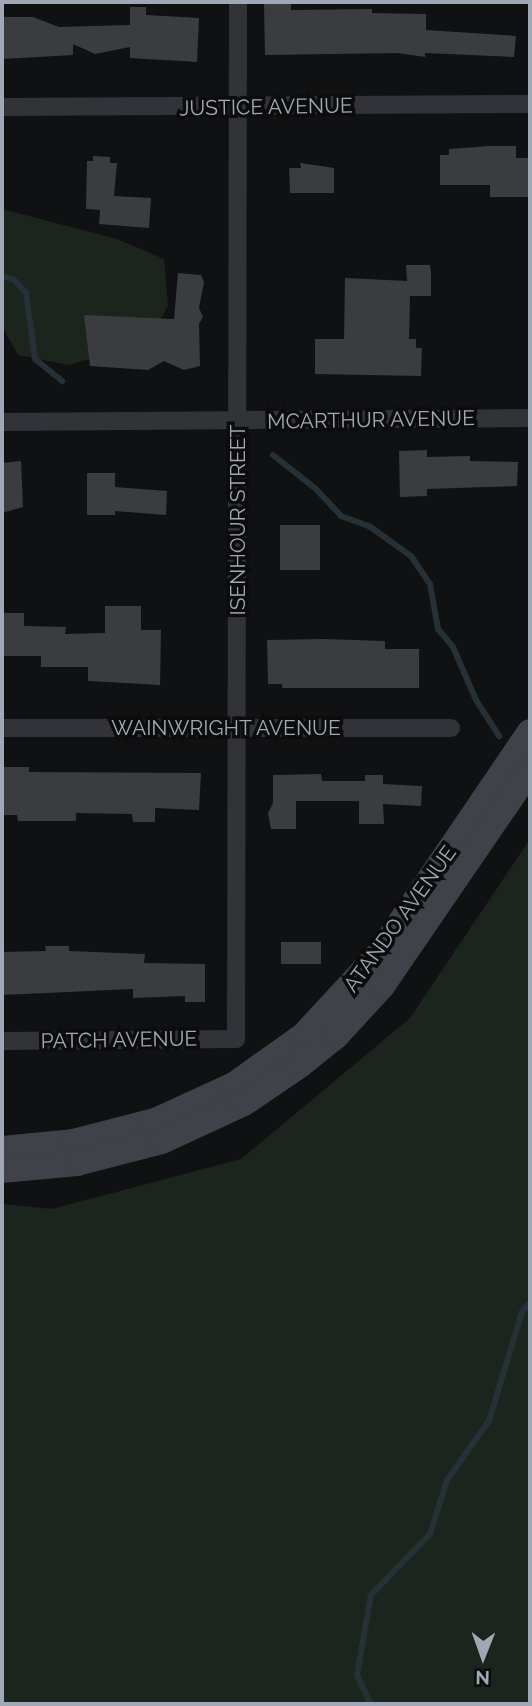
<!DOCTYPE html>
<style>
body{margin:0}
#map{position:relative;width:532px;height:1706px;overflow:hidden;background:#101112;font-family:Raleway,sans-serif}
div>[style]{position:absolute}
.green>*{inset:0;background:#1c251d}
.stream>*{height:6px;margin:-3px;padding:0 3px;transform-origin:3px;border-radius:3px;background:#263037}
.building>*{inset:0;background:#3a3c40;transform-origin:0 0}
.minor>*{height:18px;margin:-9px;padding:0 9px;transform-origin:9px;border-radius:9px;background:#313338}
.secondary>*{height:26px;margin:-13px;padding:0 13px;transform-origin:13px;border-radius:13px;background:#3f4248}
span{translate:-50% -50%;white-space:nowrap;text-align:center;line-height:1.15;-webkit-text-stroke:7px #0c0c0d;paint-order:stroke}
.street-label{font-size:21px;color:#a0a8b5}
.frame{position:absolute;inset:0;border:4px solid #a0a8b5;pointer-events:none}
.north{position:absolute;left:448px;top:1622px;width:70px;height:70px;-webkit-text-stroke:5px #0c0c0d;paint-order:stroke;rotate:181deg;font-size:19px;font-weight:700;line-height:28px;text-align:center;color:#a0a8b5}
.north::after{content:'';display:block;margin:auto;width:24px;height:32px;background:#a0a8b5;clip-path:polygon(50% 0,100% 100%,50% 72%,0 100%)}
</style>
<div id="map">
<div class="green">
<div style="clip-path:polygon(2px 209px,117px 239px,164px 259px,168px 306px,148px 342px,69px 365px,18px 355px,2px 326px)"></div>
<div style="clip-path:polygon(530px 839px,530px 1704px,2px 1704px,2px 1204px,52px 1209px,241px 1159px,410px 1018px)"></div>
</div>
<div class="stream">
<div style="left:2px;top:276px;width:13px;rotate:18deg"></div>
<div style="left:14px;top:280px;width:18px;rotate:47deg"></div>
<div style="left:26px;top:293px;width:67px;rotate:82.2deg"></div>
<div style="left:35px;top:359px;width:35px;rotate:39deg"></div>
<div style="left:273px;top:455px;width:55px;rotate:38.3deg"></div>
<div style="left:316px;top:489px;width:37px;rotate:47deg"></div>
<div style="left:341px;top:516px;width:30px;rotate:20deg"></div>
<div style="left:369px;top:526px;width:52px;rotate:35.5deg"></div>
<div style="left:411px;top:556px;width:34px;rotate:56deg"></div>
<div style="left:430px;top:584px;width:46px;rotate:79.9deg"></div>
<div style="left:438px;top:629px;width:23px;rotate:50deg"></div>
<div style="left:453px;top:647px;width:58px;rotate:66.5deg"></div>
<div style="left:476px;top:700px;width:43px;rotate:57.4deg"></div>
<div style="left:371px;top:1704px;width:32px;rotate:-116deg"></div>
<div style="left:357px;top:1675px;width:81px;rotate:-80.1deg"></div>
<div style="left:371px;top:1595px;width:85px;rotate:-46deg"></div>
<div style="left:430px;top:1534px;width:57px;rotate:-72.5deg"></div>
<div style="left:447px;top:1480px;width:72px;rotate:-54.6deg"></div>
<div style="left:489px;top:1421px;width:114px;rotate:-73.2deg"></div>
<div style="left:522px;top:1312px;width:13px;rotate:-51deg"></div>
</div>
<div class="building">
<div style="clip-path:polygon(264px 2px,291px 2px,291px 10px,372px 9px,372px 13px,426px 14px,426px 30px,516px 36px,514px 57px,425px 53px,425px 57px,398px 53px,265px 55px)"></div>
<div style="clip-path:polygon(130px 7px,146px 7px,146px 15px,199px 18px,197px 62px,130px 58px,130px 47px,95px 54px,73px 44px,73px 55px,2px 59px,2px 17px,33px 17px,59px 27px,130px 25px)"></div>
<div style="clip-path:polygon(490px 146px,516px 146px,516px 158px,530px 158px,530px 197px,490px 197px,490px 185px,440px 185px,440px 155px,449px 155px,449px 149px)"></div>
<div style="clip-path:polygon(93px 156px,110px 157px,110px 163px,117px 163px,114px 196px,151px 198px,149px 228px,99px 224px,100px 210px,86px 209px,87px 161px,93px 161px)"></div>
<div style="clip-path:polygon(300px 163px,334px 168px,334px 193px,290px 193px,289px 168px,301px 168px)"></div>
<div style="clip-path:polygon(406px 265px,430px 265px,431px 273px,431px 296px,410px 296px,409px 339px,416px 339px,416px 348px,422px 348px,421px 376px,315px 374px,315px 339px,344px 339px,345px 278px,407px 281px)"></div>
<div style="clip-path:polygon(178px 273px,201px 275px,204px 282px,199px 308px,203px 317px,199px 324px,200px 366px,184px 370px,164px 361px,148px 370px,90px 366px,84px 315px,174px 319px)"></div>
<div style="clip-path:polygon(427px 450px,427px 457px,470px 456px,470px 461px,518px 462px,517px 486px,427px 489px,427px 496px,400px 497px,399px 451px)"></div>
<div style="clip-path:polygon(21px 461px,23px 507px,2px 513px,2px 463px)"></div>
<div style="clip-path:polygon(87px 473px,115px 473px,115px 487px,167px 491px,166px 515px,115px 511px,115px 515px,87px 515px)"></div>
<div style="left:320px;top:525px;width:45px;height:40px;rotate:90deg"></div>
<div style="clip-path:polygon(105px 606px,141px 606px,141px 630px,161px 630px,160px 685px,88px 681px,88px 667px,41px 667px,41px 656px,2px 656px,2px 613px,24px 613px,24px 626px,66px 627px,65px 634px,105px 633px)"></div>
<div style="clip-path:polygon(324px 639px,385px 641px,385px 649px,419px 649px,419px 688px,282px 688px,282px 684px,268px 684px,267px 640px)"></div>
<div style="clip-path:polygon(2px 767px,29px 767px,29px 772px,201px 773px,199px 810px,155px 808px,155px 822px,133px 822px,132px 814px,76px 813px,76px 821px,18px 821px,17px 815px,2px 815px)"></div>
<div style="clip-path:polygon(321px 774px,322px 781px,365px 781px,365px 775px,383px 775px,383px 784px,422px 786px,421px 806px,383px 804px,384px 824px,359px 824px,359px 801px,296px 801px,296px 829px,271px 829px,268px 813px,273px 803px,273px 775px)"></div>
<div style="left:281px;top:942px;width:40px;height:22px"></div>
<div style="clip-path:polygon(45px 946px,69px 946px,69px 951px,145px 954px,144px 963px,205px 964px,205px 1002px,185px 1002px,185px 996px,133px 998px,133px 989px,2px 995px,2px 952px,46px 951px)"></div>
</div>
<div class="minor">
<div style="left:2px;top:107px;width:528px;rotate:-0.33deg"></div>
<div style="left:2px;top:422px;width:528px;rotate:-0.43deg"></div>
<div style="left:2px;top:728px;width:449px"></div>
<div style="left:2px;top:1041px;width:234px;rotate:-0.5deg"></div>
<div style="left:236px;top:1039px;width:1037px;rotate:-89.89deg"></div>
</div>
<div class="secondary">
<div style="left:2px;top:1149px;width:71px;rotate:-5.6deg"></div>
<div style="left:73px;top:1142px;width:85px;rotate:-14.4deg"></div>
<div style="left:155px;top:1121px;width:87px;rotate:-24.5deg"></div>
<div style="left:234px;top:1085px;width:86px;rotate:-35.5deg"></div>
<div style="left:304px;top:1035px;width:110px;rotate:-47.2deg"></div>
<div style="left:379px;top:954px;width:268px;rotate:-55.8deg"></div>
<div style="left:2px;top:1170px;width:75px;rotate:-5.3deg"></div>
<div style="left:77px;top:1163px;width:88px;rotate:-14.5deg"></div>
<div style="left:162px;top:1141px;width:90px;rotate:-24.9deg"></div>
<div style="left:244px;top:1103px;width:68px;rotate:-34.2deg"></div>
<div style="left:300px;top:1065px;width:46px;rotate:-38.9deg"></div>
<div style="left:336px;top:1036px;width:68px;rotate:-47.4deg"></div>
<div style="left:382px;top:986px;width:262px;rotate:-55.6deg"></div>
</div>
<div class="street-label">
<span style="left:266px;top:107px;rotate:-1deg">JUSTICE AVENUE</span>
<span style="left:371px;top:420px;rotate:-1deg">MCARTHUR AVENUE</span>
<span style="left:238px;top:520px;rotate:-90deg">ISENHOUR STREET</span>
<span style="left:226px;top:728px">WAINWRIGHT AVENUE</span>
<span style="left:400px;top:919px;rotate:-54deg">ATANDO AVENUE</span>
<span style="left:119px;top:1040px;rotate:-1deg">PATCH AVENUE</span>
</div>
<div class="frame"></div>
<div class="north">N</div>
</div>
